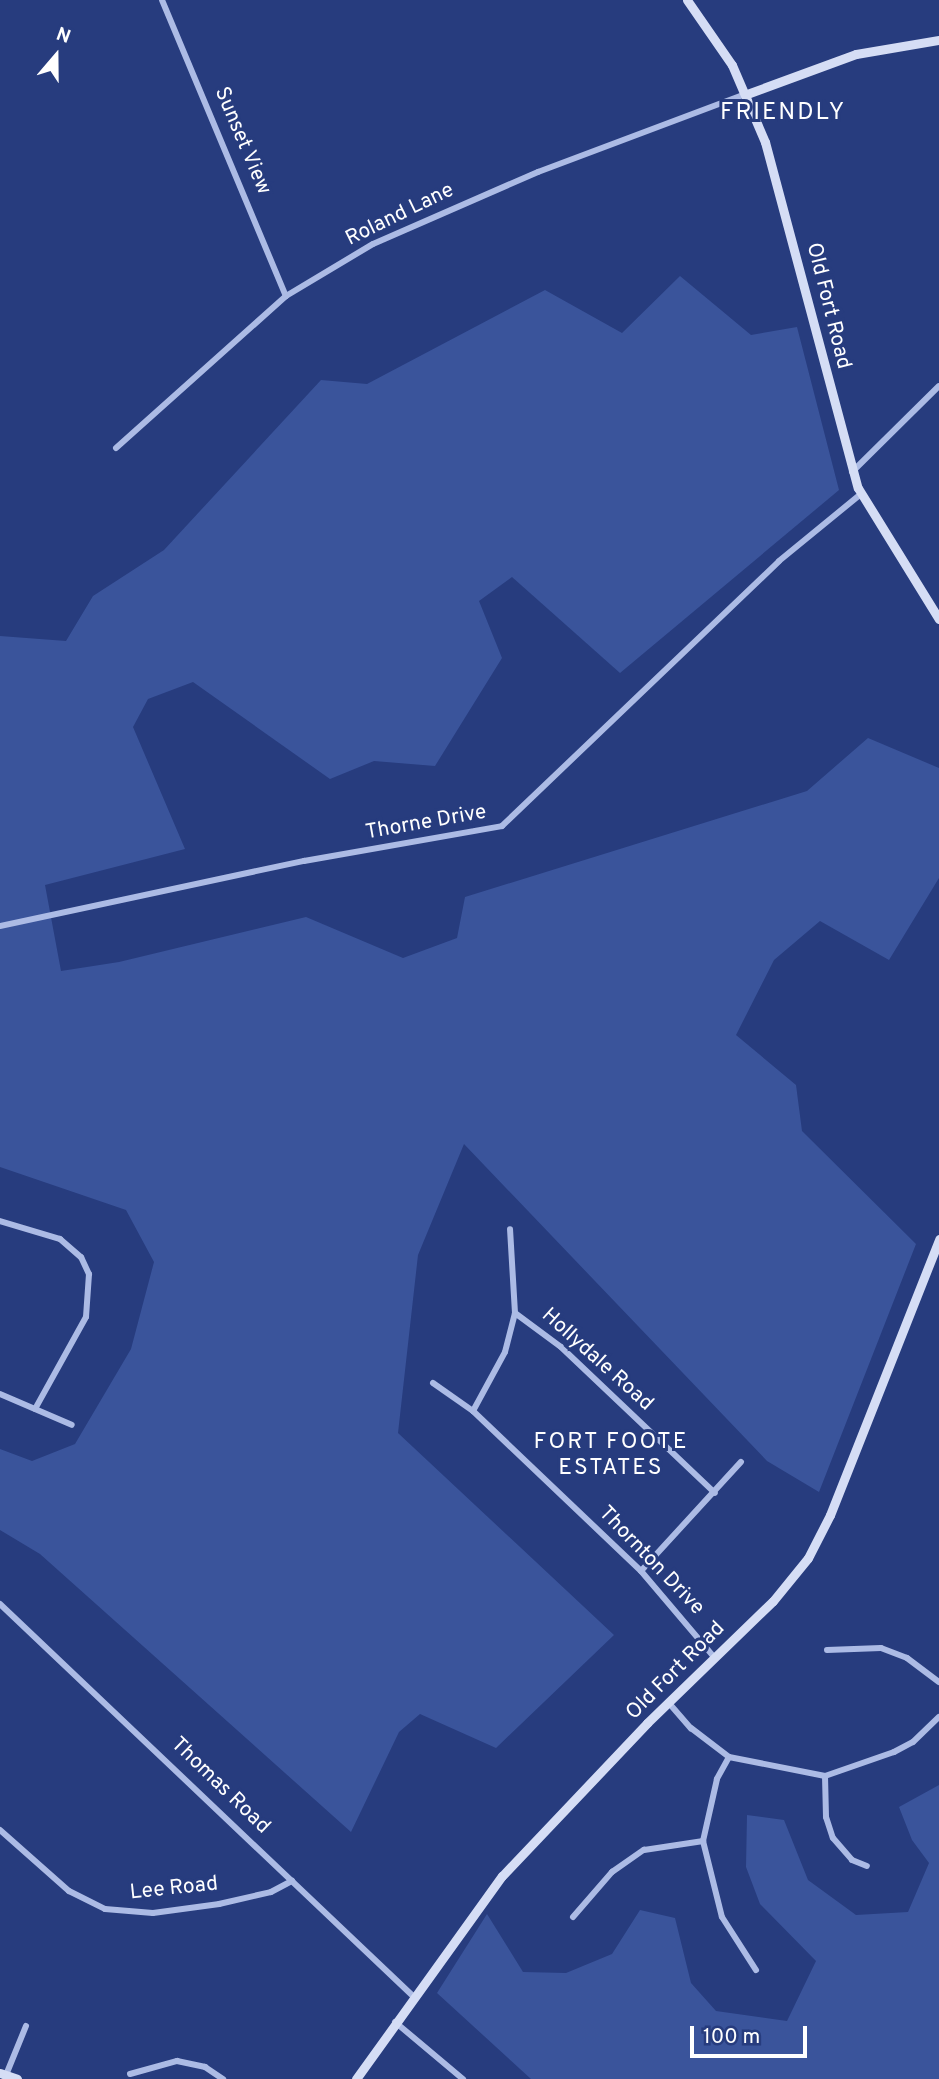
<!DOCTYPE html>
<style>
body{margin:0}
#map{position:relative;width:939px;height:2079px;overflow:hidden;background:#273c7e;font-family:Overpass,sans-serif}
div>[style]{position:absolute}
.green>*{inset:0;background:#3a549b}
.street>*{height:6px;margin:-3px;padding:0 3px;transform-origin:3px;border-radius:3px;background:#acbbe5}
.secondary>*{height:9px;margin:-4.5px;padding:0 4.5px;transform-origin:4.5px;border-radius:4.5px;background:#d5ddf5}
span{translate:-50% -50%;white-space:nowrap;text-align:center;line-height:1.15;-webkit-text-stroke:6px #273c7e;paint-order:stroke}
.street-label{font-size:21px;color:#fff}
.neighbourhood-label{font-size:23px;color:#fff;letter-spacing:2px}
.quarter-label{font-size:24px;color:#fff;letter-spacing:2px}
.north{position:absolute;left:21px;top:21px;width:70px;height:70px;-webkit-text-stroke:5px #273c7e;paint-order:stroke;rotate:20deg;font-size:19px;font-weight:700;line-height:28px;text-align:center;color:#fff}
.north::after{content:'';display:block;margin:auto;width:24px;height:32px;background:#fff;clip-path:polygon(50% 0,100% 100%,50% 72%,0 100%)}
.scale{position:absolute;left:690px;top:2026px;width:117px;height:32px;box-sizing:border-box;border:4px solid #fff;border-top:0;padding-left:9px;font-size:21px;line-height:24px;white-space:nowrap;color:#fff;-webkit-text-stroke:5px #273c7e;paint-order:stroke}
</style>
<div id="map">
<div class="green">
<div style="clip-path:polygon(680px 276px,751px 335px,797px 327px,839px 490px,620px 673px,512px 577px,479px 601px,502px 658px,435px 766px,374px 761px,330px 779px,193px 682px,148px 699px,133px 727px,185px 849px,45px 885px,61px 971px,119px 962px,306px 917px,403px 958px,457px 938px,465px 897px,807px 791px,868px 738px,939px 768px,939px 878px,889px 960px,820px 921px,774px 960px,736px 1035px,796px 1085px,802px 1131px,916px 1244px,819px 1492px,767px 1461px,464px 1144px,418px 1255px,398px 1433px,614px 1635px,496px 1748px,420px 1714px,399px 1732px,351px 1832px,40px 1554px,0 1530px,0 1449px,32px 1461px,75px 1444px,131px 1349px,154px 1262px,126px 1210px,0 1167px,0 636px,66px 641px,93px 596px,164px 550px,321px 380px,367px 384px,545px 290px,622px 333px)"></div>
<div style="clip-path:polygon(939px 1785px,939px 2079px,531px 2079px,437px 1993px,487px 1914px,523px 1972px,566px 1973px,612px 1954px,640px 1910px,675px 1918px,691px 1983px,716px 2011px,787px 2021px,816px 1961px,760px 1904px,746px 1867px,747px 1815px,784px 1820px,808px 1880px,856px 1915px,908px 1912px,929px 1863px,912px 1840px,899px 1807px)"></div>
</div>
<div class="street">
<div style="left:162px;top:0;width:321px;rotate:67.3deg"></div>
<div style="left:116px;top:448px;width:228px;rotate:-41.8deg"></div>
<div style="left:286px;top:296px;width:101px;rotate:-30.9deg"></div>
<div style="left:373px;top:244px;width:180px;rotate:-23.6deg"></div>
<div style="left:538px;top:172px;width:221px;rotate:-20.6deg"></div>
<div style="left:852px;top:472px;width:122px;rotate:-44.7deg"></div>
<div style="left:0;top:926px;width:311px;rotate:-12.1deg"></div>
<div style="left:304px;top:861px;width:201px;rotate:-10deg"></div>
<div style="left:502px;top:826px;width:383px;rotate:-43.7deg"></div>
<div style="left:779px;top:561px;width:106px;rotate:-39.3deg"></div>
<div style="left:0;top:1221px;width:63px;rotate:16.7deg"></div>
<div style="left:60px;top:1239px;width:28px;rotate:41deg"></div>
<div style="left:81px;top:1257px;width:19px;rotate:65deg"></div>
<div style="left:89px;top:1274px;width:43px;rotate:94deg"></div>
<div style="left:86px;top:1317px;width:105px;rotate:119deg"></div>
<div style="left:515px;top:1313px;width:57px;rotate:36.5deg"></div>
<div style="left:561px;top:1347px;width:212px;rotate:43.5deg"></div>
<div style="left:433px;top:1383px;width:49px;rotate:35deg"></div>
<div style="left:473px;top:1411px;width:232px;rotate:43.6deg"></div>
<div style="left:641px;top:1571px;width:113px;rotate:49.7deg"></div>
<div style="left:0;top:1394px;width:78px;rotate:23.3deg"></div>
<div style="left:473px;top:1411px;width:67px;rotate:-61.5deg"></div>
<div style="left:505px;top:1352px;width:40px;rotate:-75.6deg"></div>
<div style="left:515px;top:1313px;width:84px;rotate:-93.4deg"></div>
<div style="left:641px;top:1571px;width:148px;rotate:-47.5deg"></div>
<div style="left:0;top:1604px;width:569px;rotate:43.51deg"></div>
<div style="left:827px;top:1650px;width:54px;rotate:-2.1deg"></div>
<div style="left:881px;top:1648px;width:28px;rotate:21deg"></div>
<div style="left:907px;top:1658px;width:40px;rotate:37deg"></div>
<div style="left:668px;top:1702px;width:35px;rotate:49deg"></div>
<div style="left:691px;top:1728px;width:48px;rotate:37.3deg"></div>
<div style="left:729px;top:1757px;width:98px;rotate:11.2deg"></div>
<div style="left:825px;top:1776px;width:73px;rotate:-19.2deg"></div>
<div style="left:894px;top:1752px;width:21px;rotate:-28deg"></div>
<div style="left:913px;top:1742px;width:36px;rotate:-44deg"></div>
<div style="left:729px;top:1757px;width:25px;rotate:119deg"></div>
<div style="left:717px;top:1779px;width:64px;rotate:102.7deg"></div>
<div style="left:703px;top:1841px;width:78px;rotate:76deg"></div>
<div style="left:722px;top:1917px;width:63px;rotate:57.3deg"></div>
<div style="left:825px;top:1776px;width:41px;rotate:88.6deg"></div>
<div style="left:826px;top:1817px;width:22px;rotate:72deg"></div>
<div style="left:833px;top:1838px;width:29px;rotate:49deg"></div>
<div style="left:852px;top:1860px;width:16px;rotate:22deg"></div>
<div style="left:0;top:1830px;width:92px;rotate:41.5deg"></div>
<div style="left:69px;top:1891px;width:40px;rotate:26.6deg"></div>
<div style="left:105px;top:1909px;width:48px;rotate:4.8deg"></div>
<div style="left:153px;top:1913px;width:67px;rotate:-7.8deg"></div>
<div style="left:219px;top:1904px;width:53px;rotate:-13deg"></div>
<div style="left:271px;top:1892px;width:24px;rotate:-28deg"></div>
<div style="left:573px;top:1917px;width:60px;rotate:-49.1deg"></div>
<div style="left:612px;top:1872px;width:39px;rotate:-35deg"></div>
<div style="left:644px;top:1850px;width:60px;rotate:-8.7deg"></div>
<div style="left:395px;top:2022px;width:89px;rotate:40deg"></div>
<div style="left:130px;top:2074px;width:49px;rotate:-15.5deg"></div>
<div style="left:177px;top:2061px;width:29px;rotate:12deg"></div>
<div style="left:205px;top:2067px;width:22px;rotate:34deg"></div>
<div style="left:6px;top:2075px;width:53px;rotate:-67.8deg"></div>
</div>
<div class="secondary">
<div style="left:687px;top:0;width:79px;rotate:55.3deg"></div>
<div style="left:732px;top:65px;width:84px;rotate:66.8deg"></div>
<div style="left:765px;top:142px;width:358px;rotate:75deg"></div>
<div style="left:858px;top:488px;width:154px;rotate:58.3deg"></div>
<div style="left:747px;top:94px;width:116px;rotate:-20.2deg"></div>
<div style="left:856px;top:54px;width:84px;rotate:-9.6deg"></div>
<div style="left:0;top:2073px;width:18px;rotate:19deg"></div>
<div style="left:356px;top:2079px;width:250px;rotate:-54.3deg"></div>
<div style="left:502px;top:1876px;width:211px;rotate:-46.5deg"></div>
<div style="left:647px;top:1723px;width:175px;rotate:-44.1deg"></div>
<div style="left:773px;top:1601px;width:55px;rotate:-50.9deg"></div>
<div style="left:808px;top:1558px;width:48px;rotate:-62.9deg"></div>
<div style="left:830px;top:1515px;width:297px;rotate:-68.4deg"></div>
</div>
<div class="street-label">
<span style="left:242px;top:141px;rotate:67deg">Sunset View</span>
<span style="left:400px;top:215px;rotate:-26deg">Roland Lane</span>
<span style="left:828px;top:306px;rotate:76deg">Old Fort Road</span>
<span style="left:426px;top:823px;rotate:-10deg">Thorne Drive</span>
<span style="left:597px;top:1360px;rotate:42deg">Hollydale Road</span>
<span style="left:651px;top:1561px;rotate:46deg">Thornton Drive</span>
<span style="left:676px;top:1671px;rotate:-45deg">Old Fort Road</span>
<span style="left:220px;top:1786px;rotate:44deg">Thomas Road</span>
<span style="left:174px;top:1889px;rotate:-6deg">Lee Road</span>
</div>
<div class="neighbourhood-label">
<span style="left:611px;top:1456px">FORT FOOTE<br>ESTATES</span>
</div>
<div class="quarter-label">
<span style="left:783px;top:114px">FRIENDLY</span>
</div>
<div class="north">N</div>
<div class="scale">100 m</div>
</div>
